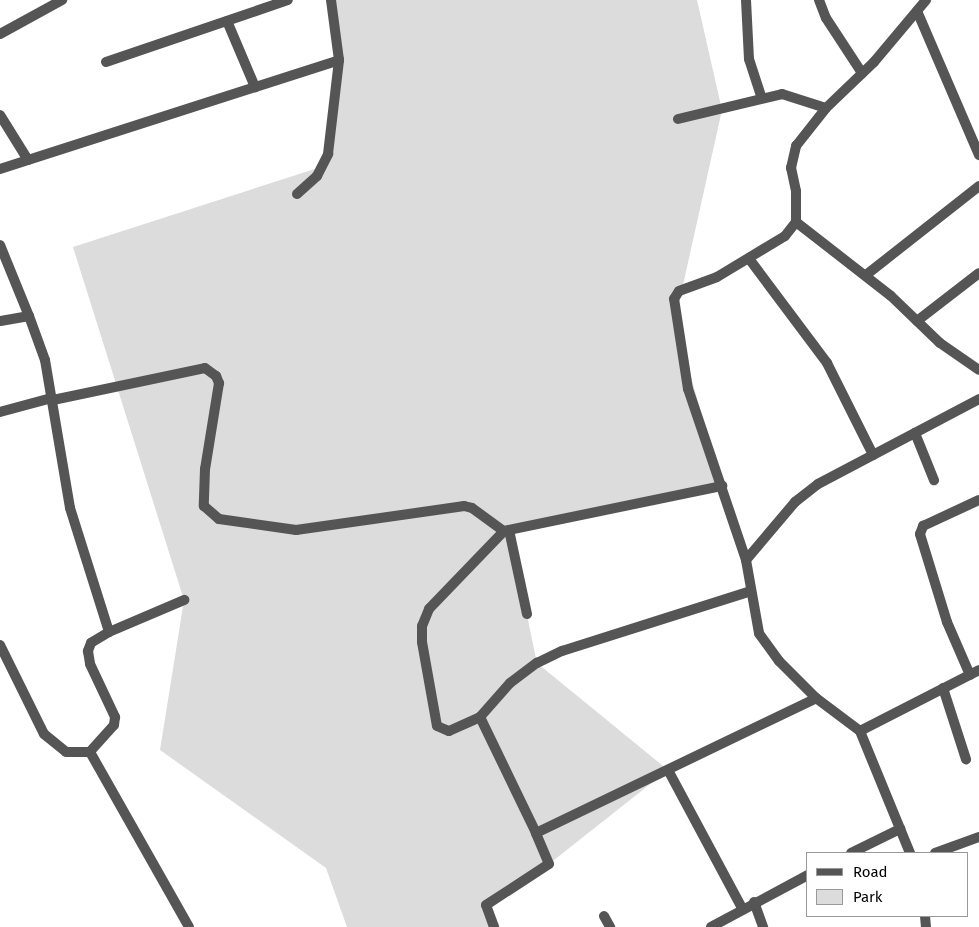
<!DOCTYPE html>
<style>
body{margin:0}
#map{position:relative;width:979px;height:927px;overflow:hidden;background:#fff;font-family:"Fira Sans",sans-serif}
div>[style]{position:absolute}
.green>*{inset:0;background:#dcdcdc}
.minor>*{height:10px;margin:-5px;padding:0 5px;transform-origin:5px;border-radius:5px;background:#555}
span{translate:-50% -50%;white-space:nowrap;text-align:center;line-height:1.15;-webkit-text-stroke:5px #fff;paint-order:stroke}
.legend{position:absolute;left:806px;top:852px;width:162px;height:65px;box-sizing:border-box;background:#fff;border:1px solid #999;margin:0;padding:6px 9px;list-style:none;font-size:15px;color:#000}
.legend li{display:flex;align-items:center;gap:10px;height:25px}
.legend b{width:25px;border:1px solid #999}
</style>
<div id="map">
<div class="green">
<div style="clip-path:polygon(331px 0,697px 0,722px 110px,675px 321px,722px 486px,509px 530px,537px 663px,668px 770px,549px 864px,490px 902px,500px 927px,347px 927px,326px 868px,160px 750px,184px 600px,73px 247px,324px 166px,339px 60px)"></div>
</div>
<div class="minor">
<div style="left:746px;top:0;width:59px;rotate:87.1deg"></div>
<div style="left:749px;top:59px;width:40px;rotate:72deg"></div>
<div style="left:819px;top:0;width:19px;rotate:69deg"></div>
<div style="left:826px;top:18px;width:66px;rotate:56.8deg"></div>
<div style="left:917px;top:11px;width:157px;rotate:66.7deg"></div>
<div style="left:227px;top:21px;width:72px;rotate:67deg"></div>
<div style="left:0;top:34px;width:71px;rotate:-28.7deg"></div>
<div style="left:106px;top:62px;width:192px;rotate:-18.8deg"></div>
<div style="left:0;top:115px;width:53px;rotate:58.1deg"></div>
<div style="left:678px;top:119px;width:107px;rotate:-13.5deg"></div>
<div style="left:782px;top:94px;width:46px;rotate:17.7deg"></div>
<div style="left:0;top:169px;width:356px;rotate:-17.8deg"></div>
<div style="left:339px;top:60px;width:61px;rotate:-97.6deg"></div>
<div style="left:297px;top:194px;width:27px;rotate:-42deg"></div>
<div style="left:317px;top:176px;width:25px;rotate:-63deg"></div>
<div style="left:328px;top:154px;width:95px;rotate:-83.3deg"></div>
<div style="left:796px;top:222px;width:120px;rotate:37.9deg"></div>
<div style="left:891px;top:296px;width:68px;rotate:43.8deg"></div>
<div style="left:940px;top:343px;width:47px;rotate:34.7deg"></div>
<div style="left:0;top:245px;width:77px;rotate:67.8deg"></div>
<div style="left:29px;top:316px;width:29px;rotate:170deg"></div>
<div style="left:750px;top:260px;width:129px;rotate:53.2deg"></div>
<div style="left:827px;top:363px;width:103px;rotate:63.4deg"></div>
<div style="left:866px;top:275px;width:144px;rotate:-38.2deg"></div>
<div style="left:29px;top:316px;width:47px;rotate:70deg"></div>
<div style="left:45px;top:360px;width:150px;rotate:80.4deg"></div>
<div style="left:70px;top:508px;width:130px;rotate:72.5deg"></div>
<div style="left:109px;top:632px;width:21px;rotate:149deg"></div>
<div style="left:91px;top:643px;width:9px;rotate:111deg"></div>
<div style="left:88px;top:651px;width:13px;rotate:81deg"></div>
<div style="left:90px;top:664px;width:59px;rotate:64.7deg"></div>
<div style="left:115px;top:717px;width:8px;rotate:97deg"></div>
<div style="left:114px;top:725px;width:36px;rotate:132deg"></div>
<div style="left:917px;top:321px;width:78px;rotate:-37.7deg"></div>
<div style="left:53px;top:400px;width:155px;rotate:-11.9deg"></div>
<div style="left:205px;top:368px;width:14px;rotate:36deg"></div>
<div style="left:216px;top:376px;width:8px;rotate:67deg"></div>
<div style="left:219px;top:383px;width:87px;rotate:99.2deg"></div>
<div style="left:205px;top:469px;width:37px;rotate:92deg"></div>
<div style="left:204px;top:506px;width:20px;rotate:41deg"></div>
<div style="left:219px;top:519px;width:78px;rotate:8.1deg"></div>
<div style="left:296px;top:530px;width:170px;rotate:-8.1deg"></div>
<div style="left:464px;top:506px;width:8px;rotate:14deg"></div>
<div style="left:472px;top:508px;width:39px;rotate:36deg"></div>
<div style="left:504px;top:531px;width:108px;rotate:133.9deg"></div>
<div style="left:429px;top:609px;width:18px;rotate:112deg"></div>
<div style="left:422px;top:626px;width:16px;rotate:90deg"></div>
<div style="left:422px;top:642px;width:85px;rotate:79.9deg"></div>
<div style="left:437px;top:726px;width:13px;rotate:23deg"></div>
<div style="left:449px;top:731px;width:34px;rotate:-24deg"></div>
<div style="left:480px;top:717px;width:129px;rotate:64.2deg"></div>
<div style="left:0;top:412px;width:54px;rotate:-15.1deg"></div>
<div style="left:915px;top:433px;width:51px;rotate:68deg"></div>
<div style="left:509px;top:530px;width:86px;rotate:77.9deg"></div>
<div style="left:504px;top:531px;width:223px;rotate:-11.7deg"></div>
<div style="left:746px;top:560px;width:76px;rotate:-49.8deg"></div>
<div style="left:795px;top:502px;width:29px;rotate:-38deg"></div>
<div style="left:818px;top:484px;width:182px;rotate:-27.8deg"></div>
<div style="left:109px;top:632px;width:82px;rotate:-23.1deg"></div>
<div style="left:0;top:645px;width:99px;rotate:63.7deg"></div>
<div style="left:44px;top:734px;width:28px;rotate:39deg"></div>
<div style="left:66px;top:752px;width:24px"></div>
<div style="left:90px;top:752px;width:201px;rotate:60.5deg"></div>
<div style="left:970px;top:675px;width:58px;rotate:-113.5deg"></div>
<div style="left:947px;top:622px;width:92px;rotate:-107.1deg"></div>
<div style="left:920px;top:534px;width:9px;rotate:-69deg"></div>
<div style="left:923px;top:526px;width:62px;rotate:-24.9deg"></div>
<div style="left:943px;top:688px;width:75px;rotate:72.1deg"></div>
<div style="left:480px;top:717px;width:45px;rotate:-48.6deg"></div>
<div style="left:510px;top:683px;width:34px;rotate:-37deg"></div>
<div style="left:537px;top:663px;width:28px;rotate:-26deg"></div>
<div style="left:562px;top:651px;width:198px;rotate:-17.6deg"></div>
<div style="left:860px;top:731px;width:55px;rotate:-143.1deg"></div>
<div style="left:816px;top:698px;width:52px;rotate:-135deg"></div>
<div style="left:779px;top:661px;width:34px;rotate:-126deg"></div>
<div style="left:759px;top:633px;width:74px;rotate:-100.1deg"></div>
<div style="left:746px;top:560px;width:181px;rotate:-108.7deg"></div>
<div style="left:688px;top:389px;width:91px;rotate:-98.8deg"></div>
<div style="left:674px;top:299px;width:9px;rotate:-58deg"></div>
<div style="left:679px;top:291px;width:40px;rotate:-20.2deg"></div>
<div style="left:717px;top:277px;width:79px;rotate:-31.1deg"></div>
<div style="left:785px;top:236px;width:18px;rotate:-52deg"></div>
<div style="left:796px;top:222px;width:31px;rotate:-90deg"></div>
<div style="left:796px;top:191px;width:24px;rotate:-102deg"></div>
<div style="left:791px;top:168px;width:23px;rotate:-77deg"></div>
<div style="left:796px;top:146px;width:48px;rotate:-51.7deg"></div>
<div style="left:826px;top:108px;width:66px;rotate:-43.8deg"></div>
<div style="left:874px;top:62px;width:81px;rotate:-50deg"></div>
<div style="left:668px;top:770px;width:157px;rotate:61.8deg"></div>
<div style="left:851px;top:853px;width:55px;rotate:-26.1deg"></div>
<div style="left:910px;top:853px;width:132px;rotate:-112.3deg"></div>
<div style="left:860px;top:731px;width:134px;rotate:-27.1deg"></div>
<div style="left:935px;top:853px;width:47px;rotate:-20deg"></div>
<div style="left:754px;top:902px;width:27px;rotate:70deg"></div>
<div style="left:604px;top:916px;width:13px;rotate:61deg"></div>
<div style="left:925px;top:916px;width:11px;rotate:85deg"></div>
<div style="left:494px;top:927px;width:23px;rotate:-110deg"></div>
<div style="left:486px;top:905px;width:75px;rotate:-33.1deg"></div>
<div style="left:549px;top:864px;width:34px;rotate:-113deg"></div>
<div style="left:536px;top:833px;width:311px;rotate:-25.7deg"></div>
<div style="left:711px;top:927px;width:110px;rotate:-28.2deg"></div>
</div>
<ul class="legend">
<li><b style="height:6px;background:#555"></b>Road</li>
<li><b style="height:14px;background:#dcdcdc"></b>Park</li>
</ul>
</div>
